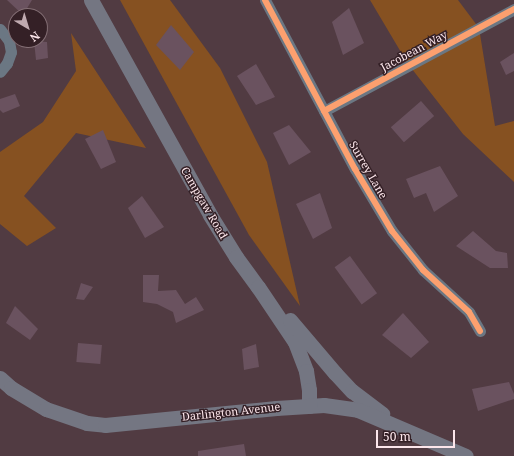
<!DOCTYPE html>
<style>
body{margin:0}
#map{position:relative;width:514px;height:456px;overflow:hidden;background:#513b42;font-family:"Noto Serif",serif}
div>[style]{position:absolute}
.green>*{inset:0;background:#865121}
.building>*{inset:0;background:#6a525f;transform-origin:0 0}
.minor>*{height:11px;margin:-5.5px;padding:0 5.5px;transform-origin:5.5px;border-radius:5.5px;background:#6b7783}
.major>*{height:15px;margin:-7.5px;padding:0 7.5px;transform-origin:7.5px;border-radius:7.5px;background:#747682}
.cycleway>*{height:6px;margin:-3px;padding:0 3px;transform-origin:3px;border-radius:3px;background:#fca06f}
span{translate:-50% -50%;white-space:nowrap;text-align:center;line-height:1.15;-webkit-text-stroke:3px #342026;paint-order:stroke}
.street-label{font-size:11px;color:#fce6eb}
.north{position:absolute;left:8px;top:8px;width:40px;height:40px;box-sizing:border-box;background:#342026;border:1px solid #846f75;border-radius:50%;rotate:142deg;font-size:11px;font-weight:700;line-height:16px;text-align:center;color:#fce6eb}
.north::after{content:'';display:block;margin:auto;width:14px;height:18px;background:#c0aab0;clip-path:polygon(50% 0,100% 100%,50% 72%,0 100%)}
.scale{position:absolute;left:376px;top:430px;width:79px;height:18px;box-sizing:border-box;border:2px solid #fce6eb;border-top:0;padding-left:5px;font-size:12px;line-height:14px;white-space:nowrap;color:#fce6eb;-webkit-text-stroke:3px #342026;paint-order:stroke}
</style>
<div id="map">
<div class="green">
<div style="clip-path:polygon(120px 0,170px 0,220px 68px,267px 162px,300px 306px,249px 235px)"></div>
<div style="clip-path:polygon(370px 0,458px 0,479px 28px,495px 126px,514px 121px,514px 182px,463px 134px,408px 64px)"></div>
<div style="clip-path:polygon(71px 33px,146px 148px,76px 133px,24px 196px,56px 228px,27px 246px,0 224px,0 152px,43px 122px,76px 71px)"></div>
</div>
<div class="building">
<div style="clip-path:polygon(7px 0,32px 0,23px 15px)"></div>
<div style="clip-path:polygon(349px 8px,364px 43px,343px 55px,332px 22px)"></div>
<div style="clip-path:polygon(171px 25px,194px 52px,180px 70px,156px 45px)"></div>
<div style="clip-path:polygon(34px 41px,47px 42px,48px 58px,36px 60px)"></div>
<div style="clip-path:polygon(514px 53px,514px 71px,506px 75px,500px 62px)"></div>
<div style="clip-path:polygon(256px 64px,275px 97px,256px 105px,237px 76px)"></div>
<div style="clip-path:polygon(15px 94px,20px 106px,3px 113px,0 110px,0 99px)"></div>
<div style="left:421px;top:101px;width:20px;height:40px;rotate:49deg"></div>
<div style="clip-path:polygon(289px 125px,311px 152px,289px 165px,273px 133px)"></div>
<div style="clip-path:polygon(103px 130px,116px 162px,101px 169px,85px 139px)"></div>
<div style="clip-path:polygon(440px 166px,458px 196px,434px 212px,426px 193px,414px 198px,406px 179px)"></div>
<div style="clip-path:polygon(320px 193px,332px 228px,313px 239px,296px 204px)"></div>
<div style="clip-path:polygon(142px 196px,164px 227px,145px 238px,128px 208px)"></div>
<div style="clip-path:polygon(473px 231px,496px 251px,507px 253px,508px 268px,490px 268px,456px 246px)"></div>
<div style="left:350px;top:256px;width:46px;height:19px;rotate:54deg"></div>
<div style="clip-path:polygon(143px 275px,159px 275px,158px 291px,176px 290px,185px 304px,196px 297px,204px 310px,176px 323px,173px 312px,157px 304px,143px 302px)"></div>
<div style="clip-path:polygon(81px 283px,93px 287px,84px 300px,76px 299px)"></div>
<div style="clip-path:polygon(15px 306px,38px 329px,30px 340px,6px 323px)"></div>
<div style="clip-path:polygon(403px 313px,429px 342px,411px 358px,382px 335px)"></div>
<div style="left:78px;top:343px;width:24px;height:19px;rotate:5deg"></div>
<div style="clip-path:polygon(256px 344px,259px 367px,244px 370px,242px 349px)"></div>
<div style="clip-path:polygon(509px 382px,514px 394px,514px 399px,478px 411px,472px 389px)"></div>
<div style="clip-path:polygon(244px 444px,246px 456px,198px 456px,198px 451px)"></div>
</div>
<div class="minor">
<div style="left:265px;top:0;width:191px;rotate:62deg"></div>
<div style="left:355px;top:169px;width:72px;rotate:59.2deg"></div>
<div style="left:392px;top:231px;width:50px;rotate:51.5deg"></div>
<div style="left:423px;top:270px;width:62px;rotate:42.4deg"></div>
<div style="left:469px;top:312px;width:22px;rotate:60deg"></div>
<div style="left:0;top:29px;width:15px;rotate:53deg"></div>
<div style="left:9px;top:41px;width:11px;rotate:80deg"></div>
<div style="left:11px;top:52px;width:12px;rotate:110deg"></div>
<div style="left:7px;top:63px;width:11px;rotate:128deg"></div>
<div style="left:324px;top:111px;width:216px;rotate:-28.2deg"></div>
</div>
<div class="major">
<div style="left:91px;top:0;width:246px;rotate:61deg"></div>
<div style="left:210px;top:215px;width:49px;rotate:58.2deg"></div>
<div style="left:236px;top:257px;width:37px;rotate:54deg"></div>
<div style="left:258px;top:287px;width:66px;rotate:56.1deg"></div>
<div style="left:295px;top:342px;width:31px;rotate:69deg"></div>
<div style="left:306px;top:371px;width:19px;rotate:81deg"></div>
<div style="left:309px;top:390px;width:16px;rotate:90deg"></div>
<div style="left:290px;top:320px;width:70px;rotate:49.7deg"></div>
<div style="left:335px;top:373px;width:25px;rotate:47deg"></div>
<div style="left:352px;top:391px;width:38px;rotate:37deg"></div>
<div style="left:0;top:378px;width:15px;rotate:42deg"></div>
<div style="left:11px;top:388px;width:41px;rotate:31deg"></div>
<div style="left:46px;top:409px;width:43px;rotate:18.9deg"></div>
<div style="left:87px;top:423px;width:18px;rotate:6deg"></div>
<div style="left:105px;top:425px;width:172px;rotate:-5.7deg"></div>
<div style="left:276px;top:408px;width:48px;rotate:-3.6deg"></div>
<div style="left:324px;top:405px;width:34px;rotate:8deg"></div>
<div style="left:358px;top:410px;width:117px;rotate:23.1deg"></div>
</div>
<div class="cycleway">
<div style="left:265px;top:0;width:191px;rotate:62deg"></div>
<div style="left:355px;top:169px;width:72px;rotate:59.2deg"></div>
<div style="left:392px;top:231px;width:50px;rotate:51.5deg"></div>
<div style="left:423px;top:270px;width:62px;rotate:42.4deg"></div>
<div style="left:469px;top:312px;width:22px;rotate:60deg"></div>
<div style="left:324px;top:111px;width:216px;rotate:-28.2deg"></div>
</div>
<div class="street-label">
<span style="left:414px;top:51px;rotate:-28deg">Jacobean Way</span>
<span style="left:368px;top:170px;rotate:60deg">Surrey Lane</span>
<span style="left:204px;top:203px;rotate:60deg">Campgaw Road</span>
<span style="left:231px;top:412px;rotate:-6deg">Darlington Avenue</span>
</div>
<div class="north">N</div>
<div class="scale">50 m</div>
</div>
